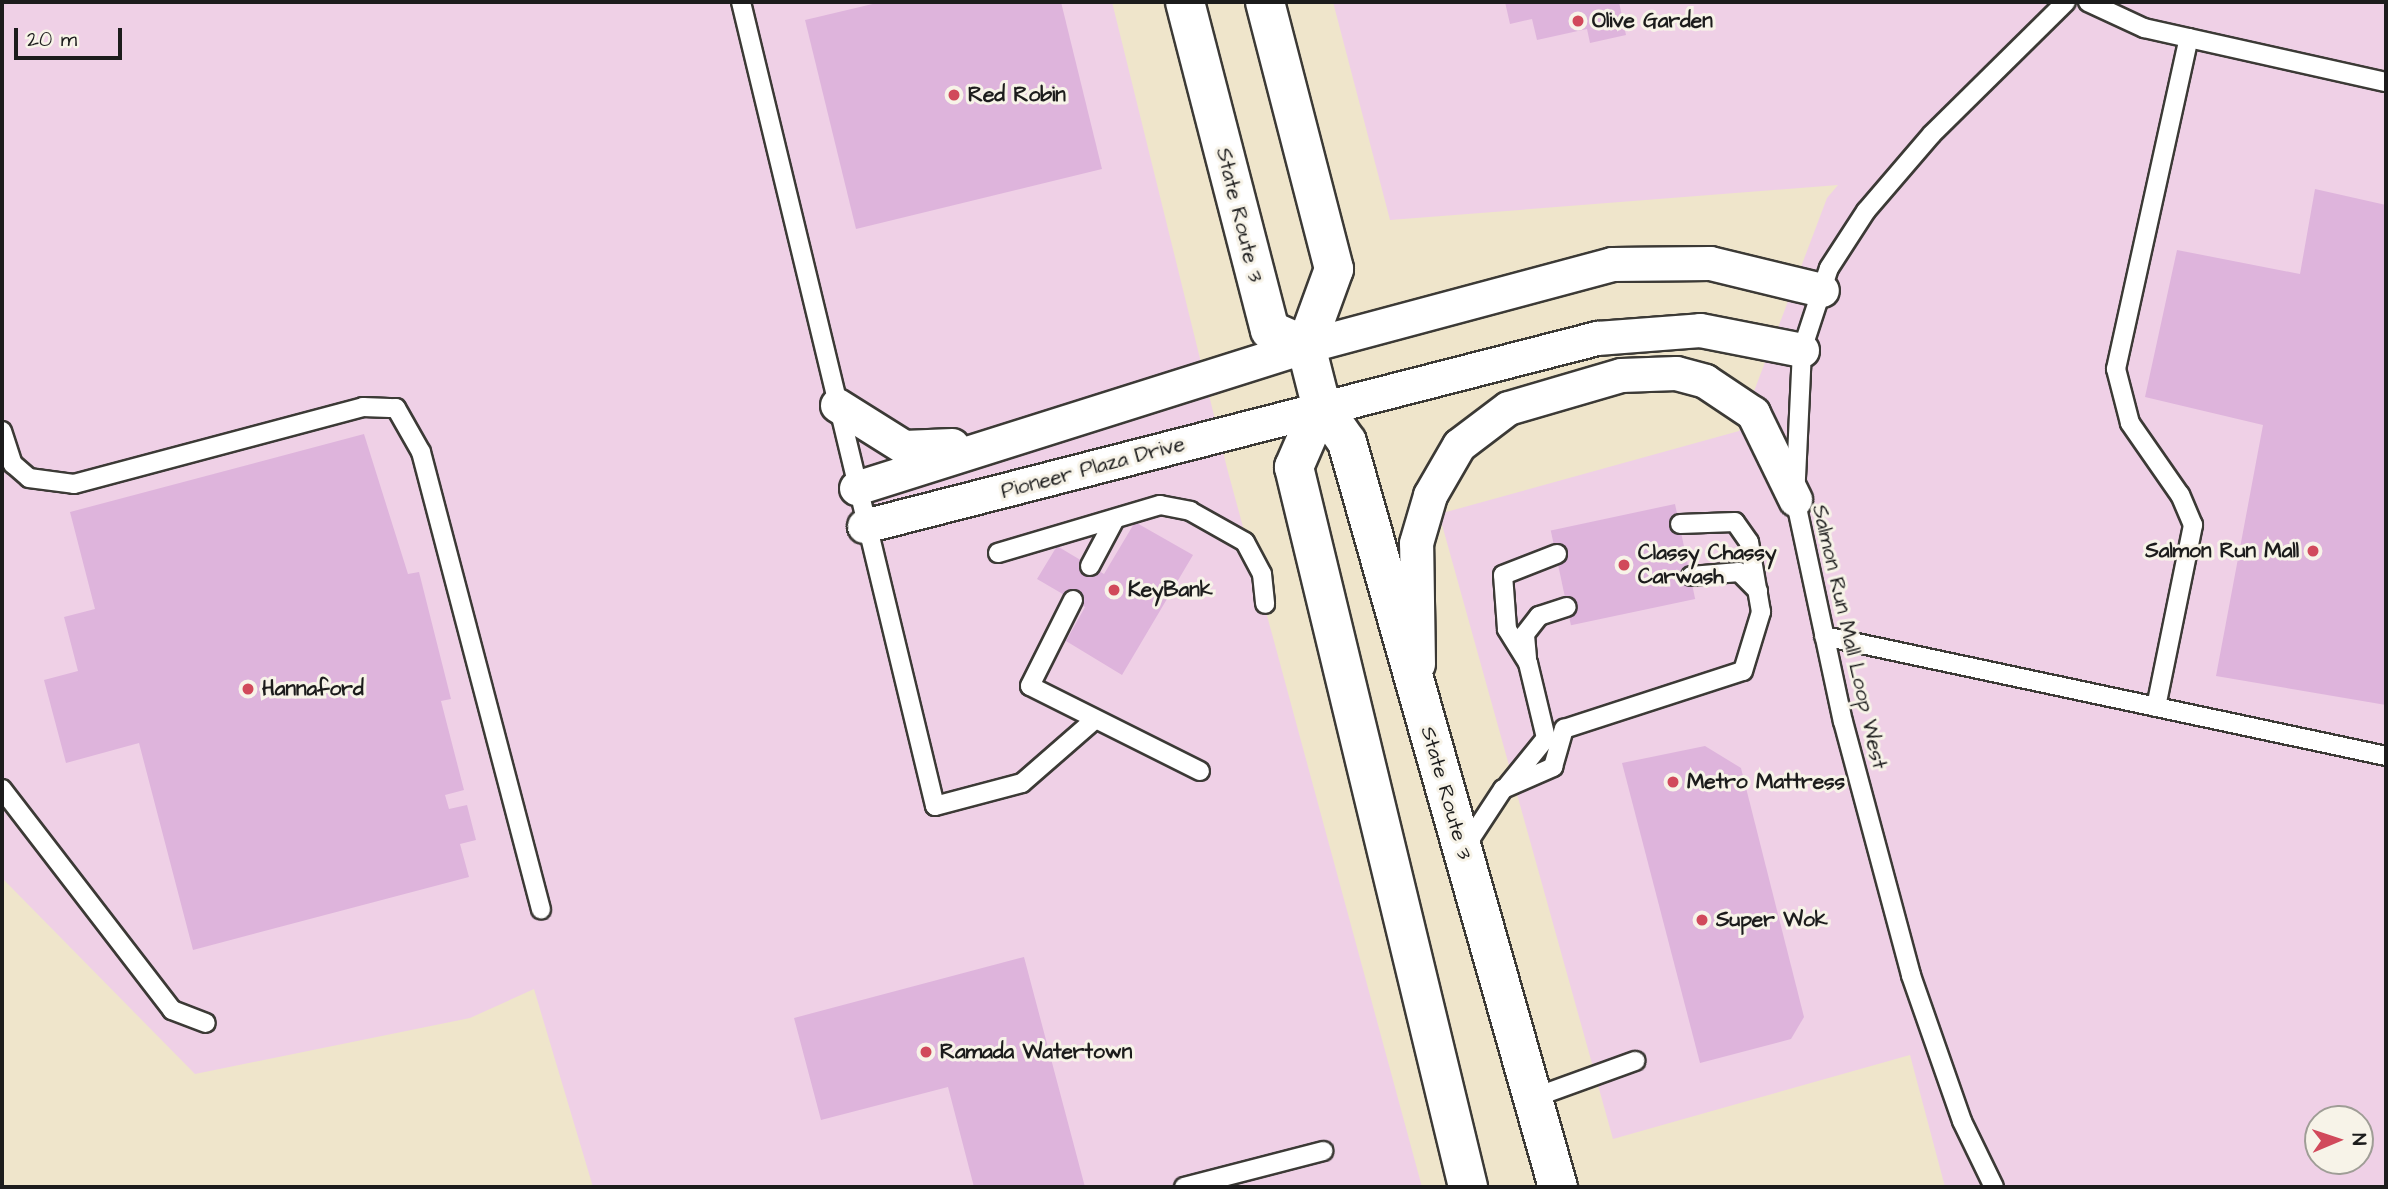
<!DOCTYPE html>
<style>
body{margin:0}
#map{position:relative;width:2388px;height:1189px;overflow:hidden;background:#efe5cb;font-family:"Architects Daughter",sans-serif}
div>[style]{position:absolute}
.built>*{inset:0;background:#efd0e6}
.building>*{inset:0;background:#deb4dc;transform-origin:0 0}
.roads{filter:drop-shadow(2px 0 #3c3a36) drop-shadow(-2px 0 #3c3a36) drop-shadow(0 2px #3c3a36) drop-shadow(0 -2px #3c3a36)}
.service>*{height:18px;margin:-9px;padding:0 9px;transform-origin:9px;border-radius:9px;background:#fff}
.minor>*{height:33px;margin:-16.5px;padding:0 16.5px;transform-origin:16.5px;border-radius:16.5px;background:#fff}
.primary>*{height:38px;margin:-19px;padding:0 19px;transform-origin:19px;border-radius:19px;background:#fff}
.dots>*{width:19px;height:19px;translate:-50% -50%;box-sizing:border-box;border:4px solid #f7f3e8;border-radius:50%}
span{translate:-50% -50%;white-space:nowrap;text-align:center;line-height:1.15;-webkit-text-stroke:6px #f7f3e8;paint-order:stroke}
.poi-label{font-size:21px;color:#1c1c1c;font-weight:700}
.left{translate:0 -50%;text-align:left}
.right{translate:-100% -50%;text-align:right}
.street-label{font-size:21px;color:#1c1c1c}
.frame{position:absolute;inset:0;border:4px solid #1c1c1c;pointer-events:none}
.north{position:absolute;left:2304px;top:1105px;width:70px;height:70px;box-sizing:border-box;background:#f7f3e8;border:2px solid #9f9d96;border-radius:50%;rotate:88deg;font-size:19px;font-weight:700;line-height:28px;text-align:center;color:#1c1c1c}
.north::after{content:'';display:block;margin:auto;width:24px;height:32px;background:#d1495b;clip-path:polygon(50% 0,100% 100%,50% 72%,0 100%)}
.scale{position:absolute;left:14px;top:28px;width:108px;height:32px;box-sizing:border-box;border:4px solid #1c1c1c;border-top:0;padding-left:9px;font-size:21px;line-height:24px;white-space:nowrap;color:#1c1c1c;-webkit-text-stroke:5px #f7f3e8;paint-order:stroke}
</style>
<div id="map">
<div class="built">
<div style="clip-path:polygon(2px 2px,1112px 2px,1227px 468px,1422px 1187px,593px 1187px,534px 989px,470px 1018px,195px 1074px,2px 878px)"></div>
<div style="clip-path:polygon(evenodd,1333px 2px,2386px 2px,2386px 1187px,1945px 1187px,1910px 1055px,1613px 1139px,1439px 514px,1739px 431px,1827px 198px,1838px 185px,1390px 220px,1333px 2px,2318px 1119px,2360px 1119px,2360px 1161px,2318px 1161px,2318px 1119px)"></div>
</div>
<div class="building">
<div style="clip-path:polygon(881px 2px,1061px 2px,1102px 169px,856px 229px,805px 20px)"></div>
<div style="clip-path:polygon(1505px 2px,1619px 2px,1626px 35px,1590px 43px,1587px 29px,1537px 40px,1532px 19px,1510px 24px)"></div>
<div style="clip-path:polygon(2315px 189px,2386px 205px,2386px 705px,2216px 676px,2263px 425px,2145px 397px,2177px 250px,2300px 274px)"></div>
<div style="clip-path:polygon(364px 434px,408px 574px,419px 572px,451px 699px,441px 701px,464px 790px,445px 795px,449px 809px,467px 805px,476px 840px,460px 844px,469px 877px,193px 950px,139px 743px,66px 763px,44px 680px,78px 671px,64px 617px,95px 609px,70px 512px)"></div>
<div style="left:1675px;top:504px;width:97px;height:127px;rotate:78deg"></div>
<div style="clip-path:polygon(1135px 522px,1193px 555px,1122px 675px,1066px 641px,1085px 607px,1037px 579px,1057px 546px,1104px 574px)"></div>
<div style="clip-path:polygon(1705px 746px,1741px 768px,1804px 1017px,1791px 1039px,1700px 1063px,1622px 763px)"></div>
<div style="clip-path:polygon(1024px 957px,1085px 1187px,974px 1187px,948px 1087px,821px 1120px,794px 1018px)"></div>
</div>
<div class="roads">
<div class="service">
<div style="left:741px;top:2px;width:827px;rotate:76.43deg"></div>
<div style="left:935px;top:806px;width:90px;rotate:-14.8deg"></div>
<div style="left:1022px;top:783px;width:94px;rotate:-41.1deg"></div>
<div style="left:2088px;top:2px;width:62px;rotate:24.9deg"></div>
<div style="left:2144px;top:28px;width:248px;rotate:12.6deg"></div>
<div style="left:2px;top:431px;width:35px;rotate:72deg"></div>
<div style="left:13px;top:464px;width:21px;rotate:41deg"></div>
<div style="left:29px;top:478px;width:45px;rotate:7.6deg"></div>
<div style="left:74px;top:484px;width:299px;rotate:-14.9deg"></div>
<div style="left:363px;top:407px;width:33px;rotate:2deg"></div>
<div style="left:396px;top:408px;width:51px;rotate:60.4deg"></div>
<div style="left:421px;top:452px;width:473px;rotate:75.3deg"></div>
<div style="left:998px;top:553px;width:169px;rotate:-16.5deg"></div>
<div style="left:1160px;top:505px;width:31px;rotate:11deg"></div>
<div style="left:1190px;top:511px;width:63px;rotate:29.4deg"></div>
<div style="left:1245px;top:542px;width:36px;rotate:62deg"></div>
<div style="left:1262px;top:574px;width:30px;rotate:84deg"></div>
<div style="left:1090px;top:566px;width:53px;rotate:-62deg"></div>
<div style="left:1691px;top:576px;width:48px;rotate:-4.8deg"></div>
<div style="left:1739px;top:572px;width:27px;rotate:45deg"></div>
<div style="left:1073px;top:600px;width:96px;rotate:116.6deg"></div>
<div style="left:1030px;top:686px;width:190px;rotate:26.6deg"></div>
<div style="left:1824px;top:636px;width:575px;rotate:12.05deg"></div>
<div style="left:1527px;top:658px;width:24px;rotate:-95deg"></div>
<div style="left:1525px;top:634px;width:23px;rotate:-52deg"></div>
<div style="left:1539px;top:616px;width:29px;rotate:-18deg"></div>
<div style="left:2156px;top:707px;width:186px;rotate:-78.5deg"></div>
<div style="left:2193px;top:525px;width:33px;rotate:-113deg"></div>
<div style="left:2180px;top:495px;width:88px;rotate:-124.8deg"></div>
<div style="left:2130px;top:423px;width:56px;rotate:-104.5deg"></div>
<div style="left:2116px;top:369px;width:339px;rotate:-77.6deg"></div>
<div style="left:1508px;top:785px;width:60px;rotate:-51deg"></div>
<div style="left:1546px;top:738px;width:77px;rotate:-103.5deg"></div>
<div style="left:1528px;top:663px;width:40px;rotate:-122deg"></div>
<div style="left:1507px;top:629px;width:54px;rotate:-94.2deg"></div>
<div style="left:1503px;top:575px;width:58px;rotate:-21.3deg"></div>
<div style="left:2px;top:789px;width:279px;rotate:52.4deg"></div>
<div style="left:172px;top:1010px;width:36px;rotate:21deg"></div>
<div style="left:1463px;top:850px;width:73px;rotate:-56.7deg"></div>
<div style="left:1503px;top:789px;width:55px;rotate:-23.7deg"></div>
<div style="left:1553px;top:767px;width:40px;rotate:-74deg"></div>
<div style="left:1564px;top:729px;width:188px;rotate:-18deg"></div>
<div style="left:1743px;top:671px;width:62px;rotate:-73deg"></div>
<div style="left:1761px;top:612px;width:71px;rotate:-99.7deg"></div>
<div style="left:1749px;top:542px;width:24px;rotate:-125deg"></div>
<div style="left:1735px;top:522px;width:55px;rotate:177.9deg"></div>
<div style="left:1533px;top:1098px;width:109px;rotate:-19.9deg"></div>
<div style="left:1184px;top:1187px;width:144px;rotate:-14.5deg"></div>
<div style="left:1994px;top:1187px;width:73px;rotate:-115.9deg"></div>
<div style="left:1962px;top:1121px;width:155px;rotate:-109.3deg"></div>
<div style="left:1911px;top:975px;width:262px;rotate:-105deg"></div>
<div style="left:1843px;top:722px;width:228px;rotate:-102.1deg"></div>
<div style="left:1795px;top:499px;width:149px;rotate:-87.3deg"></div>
<div style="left:1802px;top:350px;width:86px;rotate:-71.8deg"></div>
<div style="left:1829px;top:268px;width:68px;rotate:-57deg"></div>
<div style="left:1866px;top:211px;width:101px;rotate:-49.4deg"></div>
<div style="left:1932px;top:134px;width:188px;rotate:-44.6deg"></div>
</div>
<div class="minor">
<div style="left:837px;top:405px;width:79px;rotate:32.1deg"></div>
<div style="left:904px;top:447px;width:48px;rotate:-2.4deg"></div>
<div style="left:856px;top:488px;width:472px;rotate:-17.5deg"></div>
<div style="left:1306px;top:346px;width:317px;rotate:-15deg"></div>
<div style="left:1612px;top:264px;width:98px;rotate:-0.6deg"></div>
<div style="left:1710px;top:263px;width:115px;rotate:13.6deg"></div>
<div style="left:864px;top:526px;width:757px;rotate:-14.39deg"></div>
<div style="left:1597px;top:338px;width:103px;rotate:-4.4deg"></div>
<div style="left:1700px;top:330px;width:104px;rotate:11.1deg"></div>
<div style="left:1418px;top:664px;width:121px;rotate:-90.9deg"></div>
<div style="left:1416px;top:543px;width:50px;rotate:-73.7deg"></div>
<div style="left:1430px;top:495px;width:58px;rotate:-59.9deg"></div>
<div style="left:1459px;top:445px;width:61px;rotate:-37.1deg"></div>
<div style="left:1508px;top:408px;width:118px;rotate:-16.3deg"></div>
<div style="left:1621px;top:375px;width:55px;rotate:-2.1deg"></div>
<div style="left:1676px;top:373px;width:30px;rotate:15deg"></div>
<div style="left:1705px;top:381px;width:58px;rotate:33.7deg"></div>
<div style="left:1753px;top:413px;width:96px;rotate:64deg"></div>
</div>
<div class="primary">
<div style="left:1185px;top:2px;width:339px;rotate:75.5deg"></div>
<div style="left:1270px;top:330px;width:39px;rotate:24deg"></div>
<div style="left:1265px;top:2px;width:276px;rotate:75.5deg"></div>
<div style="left:1334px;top:269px;width:82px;rotate:110deg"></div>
<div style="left:1306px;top:346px;width:61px;rotate:75.7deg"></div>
<div style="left:1321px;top:405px;width:45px;rotate:54.9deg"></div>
<div style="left:1347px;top:442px;width:774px;rotate:74.19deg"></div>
<div style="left:1321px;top:405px;width:68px;rotate:113.5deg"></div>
<div style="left:1294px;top:467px;width:741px;rotate:76.41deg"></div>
</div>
</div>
<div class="dots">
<div style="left:1578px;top:21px;background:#d1495b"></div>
<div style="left:954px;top:95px;background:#d1495b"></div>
<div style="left:2313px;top:551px;background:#d1495b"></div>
<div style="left:1624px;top:565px;background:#d1495b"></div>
<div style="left:1114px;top:590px;background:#d1495b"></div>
<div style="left:248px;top:689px;background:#d1495b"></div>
<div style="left:1673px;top:782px;background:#d1495b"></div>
<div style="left:1702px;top:920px;background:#d1495b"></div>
<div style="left:926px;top:1052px;background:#d1495b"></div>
</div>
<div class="poi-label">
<span class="left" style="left:1592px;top:21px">Olive Garden</span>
<span class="left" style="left:968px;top:95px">Red Robin</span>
<span class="right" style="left:2299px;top:551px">Salmon Run Mall</span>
<span class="left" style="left:1638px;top:565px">Classy Chassy<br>Carwash</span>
<span class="left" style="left:1128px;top:590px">KeyBank</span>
<span class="left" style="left:262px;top:689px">Hannaford</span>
<span class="left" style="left:1687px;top:782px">Metro Mattress</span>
<span class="left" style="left:1716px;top:920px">Super Wok</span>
<span class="left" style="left:940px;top:1052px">Ramada Watertown</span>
</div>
<div class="street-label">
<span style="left:1239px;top:215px;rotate:76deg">State Route 3</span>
<span style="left:1093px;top:468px;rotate:-15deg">Pioneer Plaza Drive</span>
<span style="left:1849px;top:637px;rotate:77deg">Salmon Run Mall Loop West</span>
<span style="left:1446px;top:793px;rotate:74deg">State Route 3</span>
</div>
<div class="frame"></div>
<div class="north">N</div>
<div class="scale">20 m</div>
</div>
